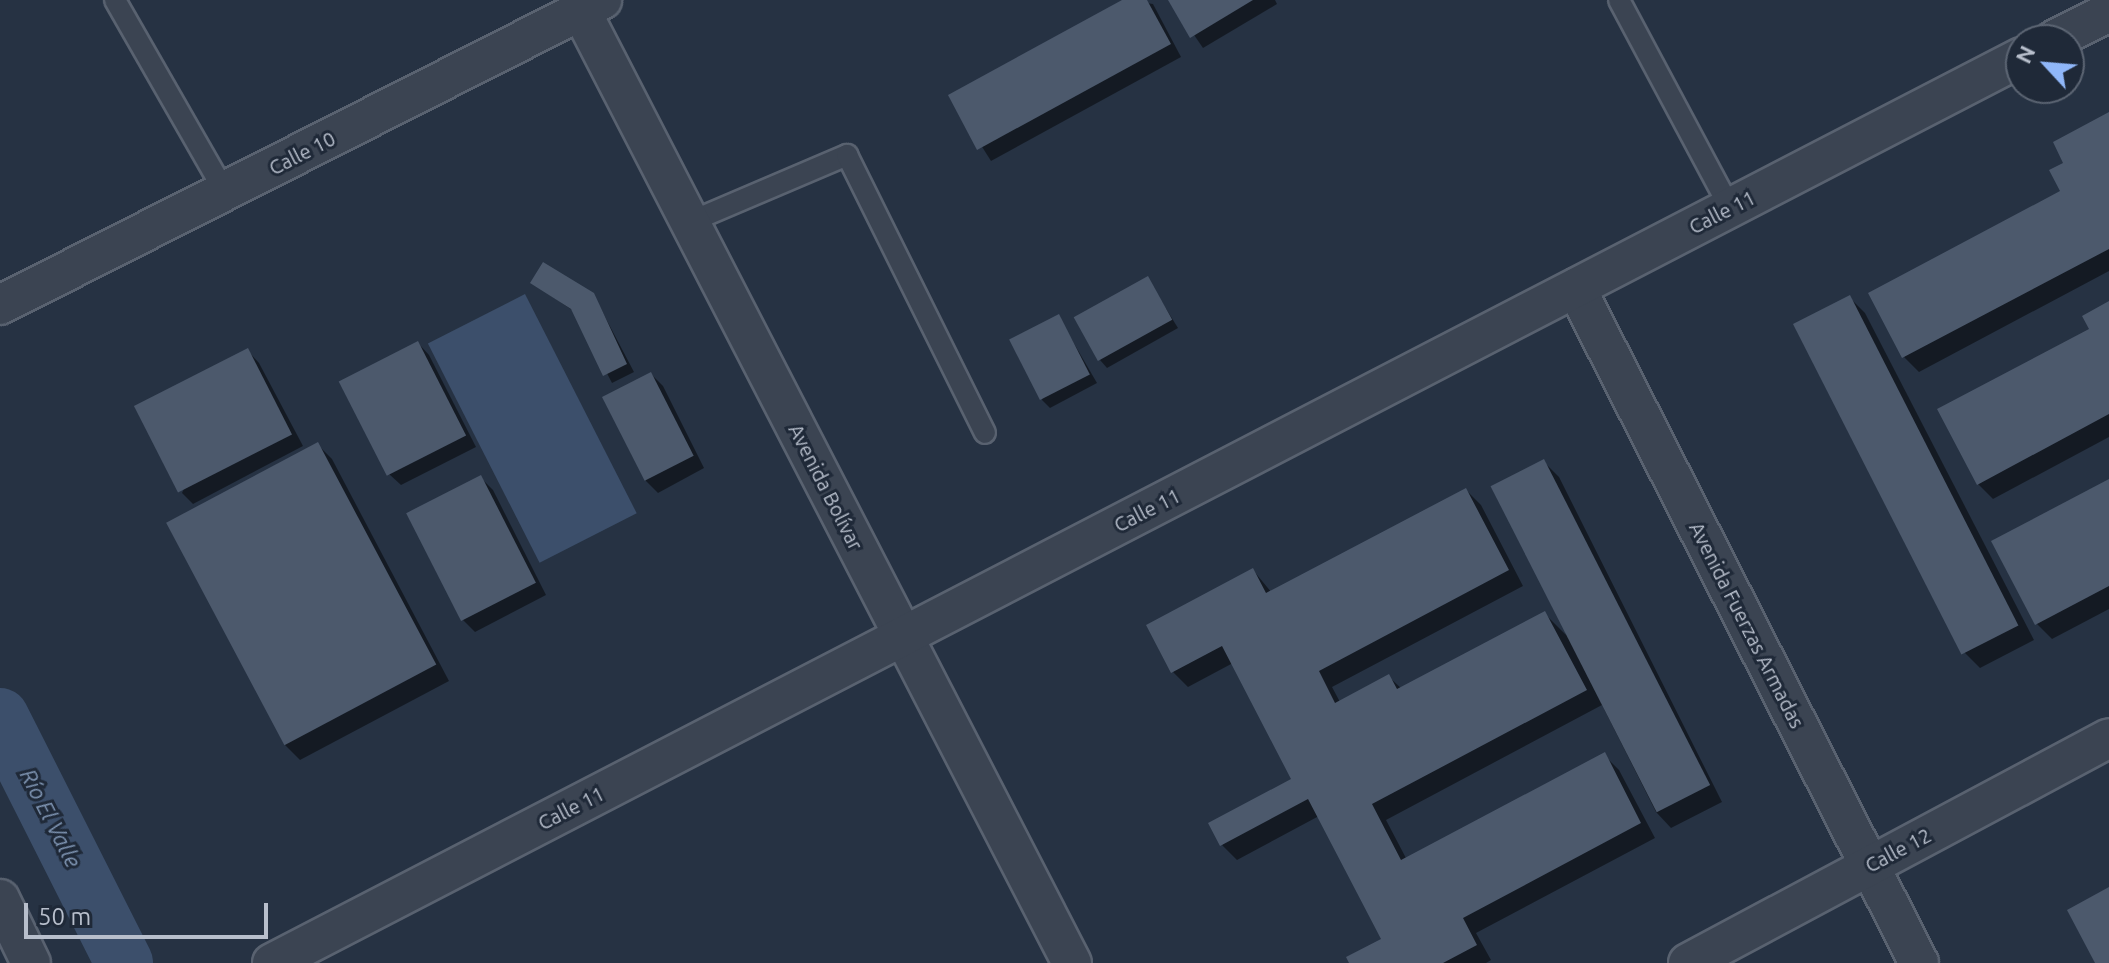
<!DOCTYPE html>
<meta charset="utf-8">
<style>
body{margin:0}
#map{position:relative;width:2109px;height:963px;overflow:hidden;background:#263243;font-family:Ubuntu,sans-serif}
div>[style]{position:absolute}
.water>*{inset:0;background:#3c4f6b;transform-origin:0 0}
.shadow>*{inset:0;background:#0007}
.river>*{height:58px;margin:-29px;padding:0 29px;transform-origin:29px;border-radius:29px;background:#3c4f6b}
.building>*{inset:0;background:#4c596c;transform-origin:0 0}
.roads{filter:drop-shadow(2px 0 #596270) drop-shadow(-2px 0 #596270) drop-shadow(0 2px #596270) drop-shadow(0 -2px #596270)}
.lane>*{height:20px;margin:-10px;padding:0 10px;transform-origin:10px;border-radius:10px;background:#3b4452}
.street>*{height:38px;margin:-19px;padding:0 19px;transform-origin:19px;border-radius:19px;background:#3b4452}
span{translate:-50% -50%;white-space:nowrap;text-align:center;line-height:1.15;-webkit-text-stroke:6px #1f2938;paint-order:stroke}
.street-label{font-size:20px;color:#b8bfcc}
.water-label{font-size:22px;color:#7f95b3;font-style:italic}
.north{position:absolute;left:2005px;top:24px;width:80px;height:80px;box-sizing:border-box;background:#1f2938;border:2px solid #5c6573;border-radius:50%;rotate:296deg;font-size:22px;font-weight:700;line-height:32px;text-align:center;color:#b8bfcc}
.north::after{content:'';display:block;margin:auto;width:28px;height:36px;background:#90b7f9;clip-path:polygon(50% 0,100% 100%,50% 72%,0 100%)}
.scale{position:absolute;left:24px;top:903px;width:244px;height:36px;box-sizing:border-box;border:4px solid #b8bfcc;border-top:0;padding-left:10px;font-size:24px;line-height:28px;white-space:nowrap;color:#b8bfcc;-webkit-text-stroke:6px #1f2938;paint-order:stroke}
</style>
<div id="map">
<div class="water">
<div style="left:525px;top:294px;width:246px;height:109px;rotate:63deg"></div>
</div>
<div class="shadow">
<div style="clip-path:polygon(1126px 0,1153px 4px,1181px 57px,991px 161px,950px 96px)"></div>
<div style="clip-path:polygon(1170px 0,1275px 0,1277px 4px,1203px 48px)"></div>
<div style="clip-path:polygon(2109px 114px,2109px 271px,1919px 372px,1904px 357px,2062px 192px,2066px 163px)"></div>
<div style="clip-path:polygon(1147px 278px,1178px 328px,1107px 368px,1100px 360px)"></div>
<div style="clip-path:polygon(532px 283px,593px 294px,634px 372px,612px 383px,575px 312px)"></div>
<div style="clip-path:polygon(1850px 298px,1865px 313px,2034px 640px,1980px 668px,1965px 653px,1796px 326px)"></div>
<div style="clip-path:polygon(2109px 304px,2109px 437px,1993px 499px,1978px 484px)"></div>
<div style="clip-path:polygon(1058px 316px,1097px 383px,1050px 408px,1042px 400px)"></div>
<div style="clip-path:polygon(418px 343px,429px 355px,476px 447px,401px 485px,389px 474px)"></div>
<div style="clip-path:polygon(248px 351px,259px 363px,303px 446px,193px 504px,182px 493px)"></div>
<div style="clip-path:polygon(651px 374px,663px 386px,704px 468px,658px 493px,646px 481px,604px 398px)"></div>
<div style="clip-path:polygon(317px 444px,332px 459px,449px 681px,300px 760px,285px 745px,169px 523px)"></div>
<div style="clip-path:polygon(1544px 462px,1559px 477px,1722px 802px,1671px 828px,1656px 812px,1602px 705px,1386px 820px,1407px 860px,1604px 755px,1619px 770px,1655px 838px,1476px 933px,1491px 960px,1486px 963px,1351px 963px,1384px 940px,1319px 816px,1237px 860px,1222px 845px,1294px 779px,1233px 663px,1188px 687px,1173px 672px,1253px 570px,1272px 593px,1466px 490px,1481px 505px,1523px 586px,1332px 687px,1340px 702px,1389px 677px,1402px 689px,1545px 614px,1566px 635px)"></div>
<div style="clip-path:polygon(481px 478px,493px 490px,546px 595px,475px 632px,463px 620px)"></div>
<div style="clip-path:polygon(2109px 481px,2109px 609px,2052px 639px,2037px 624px,1994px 542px)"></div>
</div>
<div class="river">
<div style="left:0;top:717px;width:275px;rotate:63.2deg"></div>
</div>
<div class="building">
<div style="clip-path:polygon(1122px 0,1147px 0,1171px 44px,977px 150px,948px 95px)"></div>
<div style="clip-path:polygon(1168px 0,1253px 0,1190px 38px)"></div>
<div style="clip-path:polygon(2109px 112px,2109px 249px,1902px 358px,1868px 293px,2060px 191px,2049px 170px,2063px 163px,2053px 142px)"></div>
<div style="clip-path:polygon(543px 262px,594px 293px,627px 364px,603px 376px,571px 309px,530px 283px)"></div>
<div style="left:1148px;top:276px;width:50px;height:85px;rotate:61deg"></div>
<div style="left:1850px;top:295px;width:371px;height:64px;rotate:63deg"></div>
<div style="clip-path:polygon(2109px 301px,2109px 414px,1977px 485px,1937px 409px,2089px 329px,2082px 316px)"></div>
<div style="left:1059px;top:314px;width:68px;height:56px;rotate:63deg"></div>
<div style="left:418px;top:341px;width:106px;height:89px;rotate:63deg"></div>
<div style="left:248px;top:348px;width:97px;height:128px;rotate:63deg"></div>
<div style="left:651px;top:372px;width:94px;height:55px;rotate:63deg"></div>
<div style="left:318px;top:442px;width:252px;height:172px;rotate:62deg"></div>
<div style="left:1544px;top:459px;width:366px;height:60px;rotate:63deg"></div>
<div style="left:481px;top:475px;width:121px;height:84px;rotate:63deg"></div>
<div style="clip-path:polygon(2109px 479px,2109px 586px,2035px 625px,1991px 541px)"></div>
<div style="clip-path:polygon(1466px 488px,1509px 570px,1319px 671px,1335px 703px,1389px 674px,1397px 689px,1545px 611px,1587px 690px,1372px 804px,1401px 860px,1605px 752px,1641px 823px,1463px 918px,1477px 945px,1443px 963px,1349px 963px,1346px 957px,1381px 939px,1308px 799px,1220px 846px,1208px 823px,1291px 779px,1222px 646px,1171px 673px,1146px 625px,1253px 568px,1266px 593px)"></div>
<div style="clip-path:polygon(2109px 887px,2109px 963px,2095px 963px,2067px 910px)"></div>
</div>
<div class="roads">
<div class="lane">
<div style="left:115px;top:0;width:221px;rotate:60.2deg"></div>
<div style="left:1619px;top:0;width:236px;rotate:61.9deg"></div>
<div style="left:690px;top:222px;width:171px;rotate:-23.1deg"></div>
<div style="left:847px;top:155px;width:310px;rotate:63.6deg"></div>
</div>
<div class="street">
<div style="left:581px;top:11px;width:1071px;rotate:62.72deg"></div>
<div style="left:2054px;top:40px;width:62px;rotate:-27deg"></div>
<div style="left:1576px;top:288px;width:757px;rotate:63.06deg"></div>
<div style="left:0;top:305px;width:675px;rotate:-26.87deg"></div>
<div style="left:0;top:899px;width:71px;rotate:64.2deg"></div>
<div style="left:272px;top:963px;width:1970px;rotate:-27.38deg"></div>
<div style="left:1688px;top:963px;width:477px;rotate:-28.1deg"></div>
</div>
</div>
<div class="street-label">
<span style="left:302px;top:153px;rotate:-27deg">Calle 10</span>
<span style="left:1722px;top:212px;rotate:-27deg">Calle 11</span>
<span style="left:826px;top:487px;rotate:63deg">Avenida Bolívar</span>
<span style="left:1147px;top:510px;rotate:-27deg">Calle 11</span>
<span style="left:1747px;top:625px;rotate:63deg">Avenida Fuerzas Armadas</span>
<span style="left:571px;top:808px;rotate:-27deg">Calle 11</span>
<span style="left:1898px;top:850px;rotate:-28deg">Calle 12</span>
</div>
<div class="water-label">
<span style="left:51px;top:818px;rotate:63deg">Río El Valle</span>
</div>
<div class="north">N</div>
<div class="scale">50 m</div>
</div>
